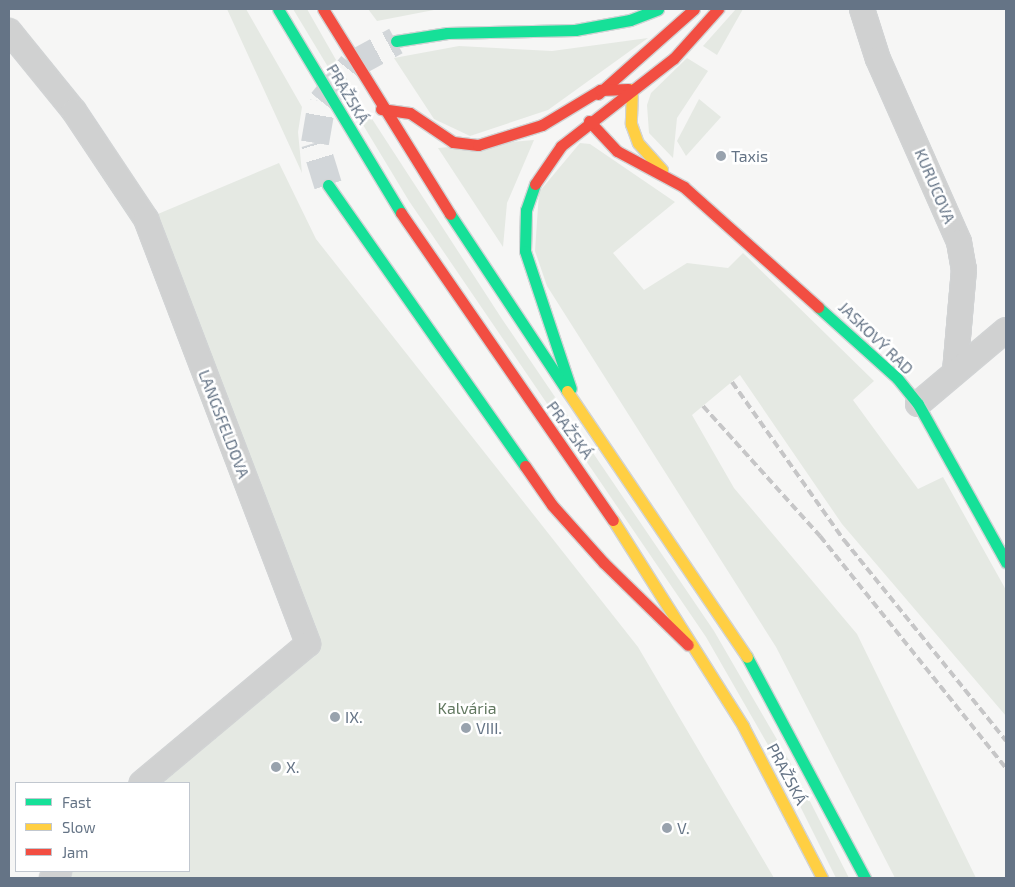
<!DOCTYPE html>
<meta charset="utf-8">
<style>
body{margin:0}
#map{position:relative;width:1015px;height:887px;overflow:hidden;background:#f6f6f5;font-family:"Exo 2",sans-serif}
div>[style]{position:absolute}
.green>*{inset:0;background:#e5e9e3}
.secondary-tunnel>*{height:28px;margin-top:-14px;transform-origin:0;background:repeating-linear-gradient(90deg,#d2d6d9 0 28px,transparent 0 42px)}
.roads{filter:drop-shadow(1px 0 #d1d3d4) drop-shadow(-1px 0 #d1d3d4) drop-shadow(0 1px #d1d3d4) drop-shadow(0 -1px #d1d3d4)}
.street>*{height:24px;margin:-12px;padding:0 12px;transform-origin:12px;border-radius:12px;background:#d0d1d1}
.fast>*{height:11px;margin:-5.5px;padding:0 5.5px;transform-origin:5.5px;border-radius:5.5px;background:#16e098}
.slow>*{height:11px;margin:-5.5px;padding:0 5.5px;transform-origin:5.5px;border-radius:5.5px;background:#ffcf43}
.jam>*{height:11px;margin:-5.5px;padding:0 5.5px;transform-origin:5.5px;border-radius:5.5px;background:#f24e42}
.rail>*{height:4px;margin-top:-2px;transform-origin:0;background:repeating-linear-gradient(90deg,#c6c6c7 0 8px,transparent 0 12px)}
.dots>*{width:14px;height:14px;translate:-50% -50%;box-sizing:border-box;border:2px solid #fff;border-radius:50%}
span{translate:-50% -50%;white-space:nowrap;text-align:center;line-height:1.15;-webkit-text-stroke:5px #fff;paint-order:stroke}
.street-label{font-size:16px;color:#657486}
.poi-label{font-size:16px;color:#657486}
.left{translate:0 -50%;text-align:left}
.park-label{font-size:16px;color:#627860}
.frame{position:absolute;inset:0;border:10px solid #657486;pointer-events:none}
.legend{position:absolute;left:15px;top:782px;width:175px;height:90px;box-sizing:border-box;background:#fff;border:1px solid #c1c7cf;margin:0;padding:6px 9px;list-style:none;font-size:15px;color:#657486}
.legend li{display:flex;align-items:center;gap:10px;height:25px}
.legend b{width:25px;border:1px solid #c1c7cf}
</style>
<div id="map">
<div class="green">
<div style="clip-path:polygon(227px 9px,246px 9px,302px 107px,298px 132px,302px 173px)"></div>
<div style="clip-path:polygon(293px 9px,307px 9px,352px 88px,502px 319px,714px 631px,790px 762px,849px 878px,836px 878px,780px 766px,706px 637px,409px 201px)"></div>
<div style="clip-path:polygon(368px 9px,439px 9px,377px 21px)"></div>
<div style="clip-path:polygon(736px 9px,743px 9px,717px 55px,703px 46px)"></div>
<div style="clip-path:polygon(648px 38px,548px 110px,470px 136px,434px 119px,394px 58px,459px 46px,552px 51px)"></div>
<div style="clip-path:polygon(687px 58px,708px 71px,677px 118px,673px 158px,649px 133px,647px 105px,651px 93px)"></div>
<div style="clip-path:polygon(699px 99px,721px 117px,686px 156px,677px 141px)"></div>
<div style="clip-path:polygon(534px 140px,507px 203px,503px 247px,438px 148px)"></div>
<div style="clip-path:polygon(580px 143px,590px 144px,675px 202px,613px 253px,644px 290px,687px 263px,728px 268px,743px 253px,874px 381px,853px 400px,918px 489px,943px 477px,1006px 590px,1006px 716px,842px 524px,740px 375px,692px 415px,734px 488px,857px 634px,976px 878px,895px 878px,776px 647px,547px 286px,535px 251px,539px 192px)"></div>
<div style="clip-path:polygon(279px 163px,316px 239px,638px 647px,774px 878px,52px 878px,59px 871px,189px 871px,189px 783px,142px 783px,308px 644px,146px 219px)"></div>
</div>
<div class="secondary-tunnel">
<div style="left:328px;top:185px;width:44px;rotate:-107.2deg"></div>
<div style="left:315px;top:143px;width:42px;rotate:-80.3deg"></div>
<div style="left:322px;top:102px;width:48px;rotate:-51deg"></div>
<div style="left:352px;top:65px;width:50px;rotate:-28.6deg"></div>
</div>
<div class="roads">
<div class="street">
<div style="left:862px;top:9px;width:52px;rotate:72.3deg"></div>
<div style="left:878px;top:59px;width:200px;rotate:66.1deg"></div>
<div style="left:959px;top:242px;width:27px;rotate:80deg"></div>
<div style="left:964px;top:269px;width:103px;rotate:95deg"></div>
<div style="left:9px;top:31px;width:103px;rotate:50.9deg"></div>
<div style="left:74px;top:111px;width:130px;rotate:56.3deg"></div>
<div style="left:146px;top:219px;width:455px;rotate:69.1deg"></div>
<div style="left:308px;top:644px;width:217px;rotate:140.1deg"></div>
<div style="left:918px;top:404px;width:115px;rotate:-40.1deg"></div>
<div style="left:52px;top:878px;width:10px;rotate:-45deg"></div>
</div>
<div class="fast">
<div style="left:278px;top:9px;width:238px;rotate:58.9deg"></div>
<div style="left:396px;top:41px;width:52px;rotate:-8.9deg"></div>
<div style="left:447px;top:33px;width:128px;rotate:-1.3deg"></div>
<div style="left:575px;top:30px;width:56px;rotate:-10.3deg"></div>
<div style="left:630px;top:20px;width:30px;rotate:-21deg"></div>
<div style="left:535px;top:184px;width:28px;rotate:109deg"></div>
<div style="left:526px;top:210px;width:41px;rotate:91.4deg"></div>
<div style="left:525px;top:251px;width:145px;rotate:71.6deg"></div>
<div style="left:328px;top:185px;width:343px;rotate:55deg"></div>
<div style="left:450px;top:214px;width:212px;rotate:56.5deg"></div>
<div style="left:818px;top:307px;width:106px;rotate:41.9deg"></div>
<div style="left:897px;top:378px;width:33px;rotate:51deg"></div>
<div style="left:918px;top:404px;width:181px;rotate:60.9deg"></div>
<div style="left:747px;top:657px;width:251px;rotate:61.9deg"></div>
</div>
<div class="slow">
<div style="left:632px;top:89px;width:35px;rotate:92deg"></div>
<div style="left:631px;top:124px;width:20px;rotate:70deg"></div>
<div style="left:638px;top:143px;width:36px;rotate:48deg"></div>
<div style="left:567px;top:391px;width:321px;rotate:55.9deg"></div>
<div style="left:613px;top:520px;width:244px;rotate:57.7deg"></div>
<div style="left:743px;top:726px;width:171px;rotate:62.5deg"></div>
</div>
<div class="jam">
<div style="left:323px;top:9px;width:241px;rotate:58.2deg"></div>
<div style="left:598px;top:94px;width:128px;rotate:-41.5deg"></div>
<div style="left:381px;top:109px;width:29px;rotate:8deg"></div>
<div style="left:410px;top:113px;width:52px;rotate:34deg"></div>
<div style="left:453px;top:142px;width:25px;rotate:7deg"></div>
<div style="left:478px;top:145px;width:67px;rotate:-17.4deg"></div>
<div style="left:542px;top:125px;width:68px;rotate:-31.1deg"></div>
<div style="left:600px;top:90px;width:28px;rotate:-2deg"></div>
<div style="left:589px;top:121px;width:41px;rotate:47deg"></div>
<div style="left:617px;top:151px;width:76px;rotate:28.2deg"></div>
<div style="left:684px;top:187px;width:180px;rotate:41.8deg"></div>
<div style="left:535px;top:184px;width:46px;rotate:-55.6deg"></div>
<div style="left:561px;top:146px;width:143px;rotate:-37.9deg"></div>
<div style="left:674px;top:58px;width:66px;rotate:-48.1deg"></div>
<div style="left:401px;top:213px;width:373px;rotate:55.4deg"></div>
<div style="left:525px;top:466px;width:47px;rotate:55.3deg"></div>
<div style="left:552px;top:505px;width:78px;rotate:48.1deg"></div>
<div style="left:604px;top:563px;width:117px;rotate:44.3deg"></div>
</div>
</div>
<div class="rail">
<div style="left:732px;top:382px;width:194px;rotate:54.7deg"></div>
<div style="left:844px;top:540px;width:258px;rotate:51.1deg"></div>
<div style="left:703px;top:406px;width:175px;rotate:48deg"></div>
<div style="left:820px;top:536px;width:297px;rotate:51.3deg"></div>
</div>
<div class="dots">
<div style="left:721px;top:156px;background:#98a2ad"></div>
<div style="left:335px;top:717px;background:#98a2ad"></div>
<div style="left:466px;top:728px;background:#98a2ad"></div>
<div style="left:276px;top:767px;background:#98a2ad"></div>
<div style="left:667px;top:828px;background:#98a2ad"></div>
</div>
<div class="street-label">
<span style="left:348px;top:94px;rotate:59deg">PRAŽSKÁ</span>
<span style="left:935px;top:186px;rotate:67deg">KURUCOVA</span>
<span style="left:876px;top:338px;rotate:44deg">JASKOVÝ RAD</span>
<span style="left:224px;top:424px;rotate:69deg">LANGSFELDOVA</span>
<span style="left:570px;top:430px;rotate:54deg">PRAŽSKÁ</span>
<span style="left:787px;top:774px;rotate:62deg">PRAŽSKÁ</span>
</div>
<div class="poi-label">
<span class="left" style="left:731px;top:156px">Taxis</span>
<span class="left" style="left:345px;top:717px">IX.</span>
<span class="left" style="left:476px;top:728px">VIII.</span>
<span class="left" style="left:286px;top:767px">X.</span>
<span class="left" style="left:677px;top:828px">V.</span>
</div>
<div class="park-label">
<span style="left:467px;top:708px">Kalvária</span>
</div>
<div class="frame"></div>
<ul class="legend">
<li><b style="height:6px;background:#16e098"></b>Fast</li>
<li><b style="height:6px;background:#ffcf43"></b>Slow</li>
<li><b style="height:6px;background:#f24e42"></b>Jam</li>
</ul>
</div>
